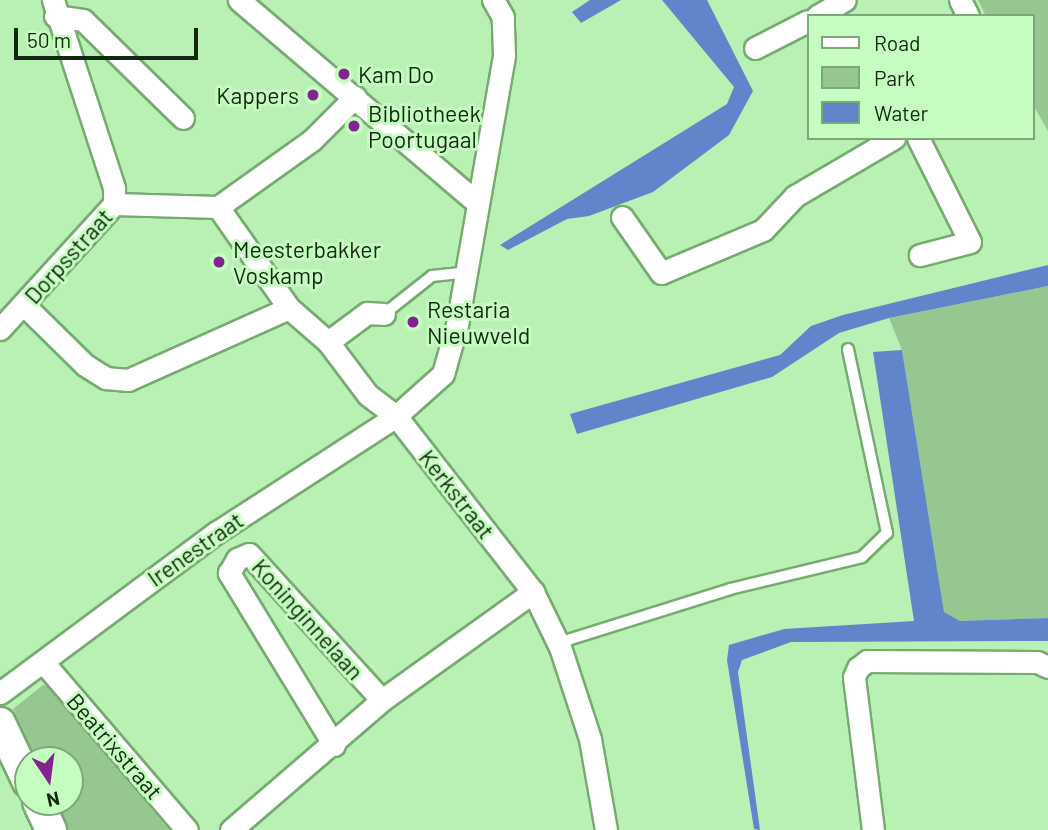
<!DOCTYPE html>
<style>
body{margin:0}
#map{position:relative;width:1048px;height:830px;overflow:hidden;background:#b9f0b3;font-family:Barlow,sans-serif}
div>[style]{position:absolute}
.green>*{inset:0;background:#96c791}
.water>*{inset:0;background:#6185ca}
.roads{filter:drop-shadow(2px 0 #76aa71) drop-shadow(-2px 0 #76aa71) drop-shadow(0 2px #76aa71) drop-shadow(0 -2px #76aa71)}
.lane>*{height:10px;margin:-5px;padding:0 5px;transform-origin:5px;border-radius:5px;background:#fff}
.street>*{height:21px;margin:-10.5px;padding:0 10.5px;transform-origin:10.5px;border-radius:10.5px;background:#fff}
.secondary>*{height:30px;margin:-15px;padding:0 15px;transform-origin:15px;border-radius:15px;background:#fff}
.dots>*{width:19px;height:19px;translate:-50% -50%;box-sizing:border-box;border:4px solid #c5fdc0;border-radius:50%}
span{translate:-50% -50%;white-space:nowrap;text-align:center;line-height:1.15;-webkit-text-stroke:6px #c5fdc0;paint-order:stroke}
.poi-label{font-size:23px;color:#122710}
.left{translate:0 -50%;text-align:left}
.right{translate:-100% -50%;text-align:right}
.street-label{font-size:23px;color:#122710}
.legend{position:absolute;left:807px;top:14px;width:228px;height:126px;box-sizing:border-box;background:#c5fdc0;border:2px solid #7da77a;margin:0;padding:9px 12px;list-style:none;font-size:21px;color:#122710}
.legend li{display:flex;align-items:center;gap:14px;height:35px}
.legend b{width:35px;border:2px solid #7da77a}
.north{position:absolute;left:14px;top:746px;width:70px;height:70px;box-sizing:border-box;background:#c5fdc0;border:2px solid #7da77a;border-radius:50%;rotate:167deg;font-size:19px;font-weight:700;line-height:28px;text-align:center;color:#122710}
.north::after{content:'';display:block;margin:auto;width:24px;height:32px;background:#82248f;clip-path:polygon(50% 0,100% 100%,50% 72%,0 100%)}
.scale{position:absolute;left:14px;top:28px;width:184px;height:32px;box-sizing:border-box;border:4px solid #122710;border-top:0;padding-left:9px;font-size:21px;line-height:24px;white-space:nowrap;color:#122710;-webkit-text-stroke:5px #c5fdc0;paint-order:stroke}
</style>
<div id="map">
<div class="green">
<div style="clip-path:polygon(978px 0,1048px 0,1048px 131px,1032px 103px,1032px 16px,986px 16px)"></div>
<div style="clip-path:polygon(1048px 286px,1048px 618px,960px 621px,944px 612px,902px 350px,889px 318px)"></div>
<div style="clip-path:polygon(43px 685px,47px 686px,169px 830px,65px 830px,52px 802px,70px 802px,70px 760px,34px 760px,13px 709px)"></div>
</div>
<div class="water">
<div style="clip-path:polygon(590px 0,621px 0,581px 23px,572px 12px)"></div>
<div style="clip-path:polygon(662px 0,707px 0,753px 91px,729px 135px,653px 192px,589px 216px,567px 219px,508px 250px,500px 245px,727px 104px,734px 87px)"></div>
<div style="clip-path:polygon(1048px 265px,1048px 286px,889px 318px,839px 333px,772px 377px,577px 434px,570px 414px,780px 355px,811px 326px,843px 315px)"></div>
<div style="clip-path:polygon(902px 350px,944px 612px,960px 621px,1048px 618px,1048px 641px,791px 642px,742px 660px,738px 672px,760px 830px,754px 829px,727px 660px,729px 645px,784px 629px,914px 621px,873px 352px)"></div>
</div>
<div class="roads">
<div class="lane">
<div style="left:384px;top:314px;width:61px;rotate:-38.4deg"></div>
<div style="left:432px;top:276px;width:31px;rotate:-6deg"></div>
<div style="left:558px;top:643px;width:180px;rotate:-17.4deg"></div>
<div style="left:730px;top:589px;width:136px;rotate:-13.6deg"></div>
<div style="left:862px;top:557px;width:35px;rotate:-44deg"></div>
<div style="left:887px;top:533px;width:188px;rotate:-102deg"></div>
</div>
<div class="street">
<div style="left:53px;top:0;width:198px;rotate:72deg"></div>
<div style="left:114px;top:188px;width:16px;rotate:90deg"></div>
<div style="left:239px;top:0;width:310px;rotate:40.4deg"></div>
<div style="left:960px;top:0;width:18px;rotate:63deg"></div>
<div style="left:55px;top:16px;width:28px;rotate:8deg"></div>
<div style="left:83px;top:20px;width:140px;rotate:44.4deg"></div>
<div style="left:817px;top:16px;width:32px;rotate:-30deg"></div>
<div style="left:755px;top:48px;width:59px;rotate:-27deg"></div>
<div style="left:918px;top:138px;width:116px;rotate:63.4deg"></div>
<div style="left:970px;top:242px;width:52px;rotate:165.4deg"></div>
<div style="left:218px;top:207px;width:123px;rotate:54.9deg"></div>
<div style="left:289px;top:308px;width:52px;rotate:41.1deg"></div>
<div style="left:328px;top:342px;width:66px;rotate:53deg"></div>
<div style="left:368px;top:395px;width:35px;rotate:37deg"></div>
<div style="left:396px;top:416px;width:223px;rotate:52.1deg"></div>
<div style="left:533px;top:592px;width:61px;rotate:63.9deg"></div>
<div style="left:560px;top:647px;width:97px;rotate:71.9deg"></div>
<div style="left:590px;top:739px;width:92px;rotate:80deg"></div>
<div style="left:622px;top:217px;width:68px;rotate:55.1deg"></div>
<div style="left:661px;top:273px;width:111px;rotate:-22.9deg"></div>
<div style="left:763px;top:230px;width:47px;rotate:-46.7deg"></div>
<div style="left:795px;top:196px;width:115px;rotate:-30.4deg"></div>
<div style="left:24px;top:305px;width:86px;rotate:44.5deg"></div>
<div style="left:85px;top:365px;width:25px;rotate:32deg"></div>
<div style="left:106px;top:378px;width:22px;rotate:5deg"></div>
<div style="left:128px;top:380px;width:176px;rotate:-24.1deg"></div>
<div style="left:0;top:329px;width:169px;rotate:-47.6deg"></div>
<div style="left:114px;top:204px;width:104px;rotate:1.7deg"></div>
<div style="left:218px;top:207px;width:115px;rotate:-35.5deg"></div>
<div style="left:312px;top:140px;width:61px;rotate:-45deg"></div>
<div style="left:328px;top:342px;width:49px;rotate:-36.6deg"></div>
<div style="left:367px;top:313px;width:17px;rotate:3deg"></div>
<div style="left:43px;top:662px;width:221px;rotate:49.4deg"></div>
<div style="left:0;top:693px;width:270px;rotate:-36.6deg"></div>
<div style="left:217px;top:532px;width:213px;rotate:-32.9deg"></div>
<div style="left:396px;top:416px;width:63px;rotate:-41.8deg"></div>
<div style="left:443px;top:374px;width:51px;rotate:-74.1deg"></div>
<div style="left:457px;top:325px;width:274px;rotate:-80.1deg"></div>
<div style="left:504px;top:55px;width:38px;rotate:-92deg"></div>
<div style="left:503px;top:17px;width:20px;rotate:-120deg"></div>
<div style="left:334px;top:745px;width:202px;rotate:-121.4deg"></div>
<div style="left:229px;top:573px;width:16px;rotate:-60deg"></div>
<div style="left:237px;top:559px;width:13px;rotate:-23deg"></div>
<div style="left:249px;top:554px;width:197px;rotate:47.7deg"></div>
<div style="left:231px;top:830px;width:199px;rotate:-40.7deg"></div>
<div style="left:382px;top:700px;width:186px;rotate:-35.6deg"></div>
<div style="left:873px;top:830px;width:154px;rotate:-97.1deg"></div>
<div style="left:854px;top:677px;width:10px;rotate:-66deg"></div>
<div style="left:858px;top:668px;width:11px;rotate:-38deg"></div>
<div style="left:867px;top:661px;width:170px;rotate:0.3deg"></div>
<div style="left:1037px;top:662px;width:12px;rotate:24deg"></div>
</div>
<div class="secondary">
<div style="left:0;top:723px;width:65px;rotate:64.6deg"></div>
<div style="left:38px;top:802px;width:31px;rotate:65deg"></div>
</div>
</div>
<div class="dots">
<div style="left:344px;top:74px;background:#82248f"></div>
<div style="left:313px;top:95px;background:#82248f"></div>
<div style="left:354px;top:126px;background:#82248f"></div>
<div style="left:219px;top:262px;background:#82248f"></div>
<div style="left:413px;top:322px;background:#82248f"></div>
</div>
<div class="poi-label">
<span class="left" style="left:358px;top:74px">Kam Do</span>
<span class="right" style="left:299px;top:95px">Kappers</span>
<span class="left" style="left:368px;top:126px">Bibliotheek<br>Poortugaal</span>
<span class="left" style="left:233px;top:262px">Meesterbakker<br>Voskamp</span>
<span class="left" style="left:427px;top:322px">Restaria<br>Nieuwveld</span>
</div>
<div class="street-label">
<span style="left:68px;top:256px;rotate:-48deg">Dorpsstraat</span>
<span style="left:457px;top:494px;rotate:52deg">Kerkstraat</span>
<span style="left:195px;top:549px;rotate:-35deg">Irenestraat</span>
<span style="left:308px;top:619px;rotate:48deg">Koninginnelaan</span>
<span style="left:115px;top:746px;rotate:49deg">Beatrixstraat</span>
</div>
<ul class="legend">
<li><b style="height:9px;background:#fff"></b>Road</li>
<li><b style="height:19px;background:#96c791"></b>Park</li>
<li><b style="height:19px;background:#6185ca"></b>Water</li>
</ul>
<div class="north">N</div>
<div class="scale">50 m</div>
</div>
